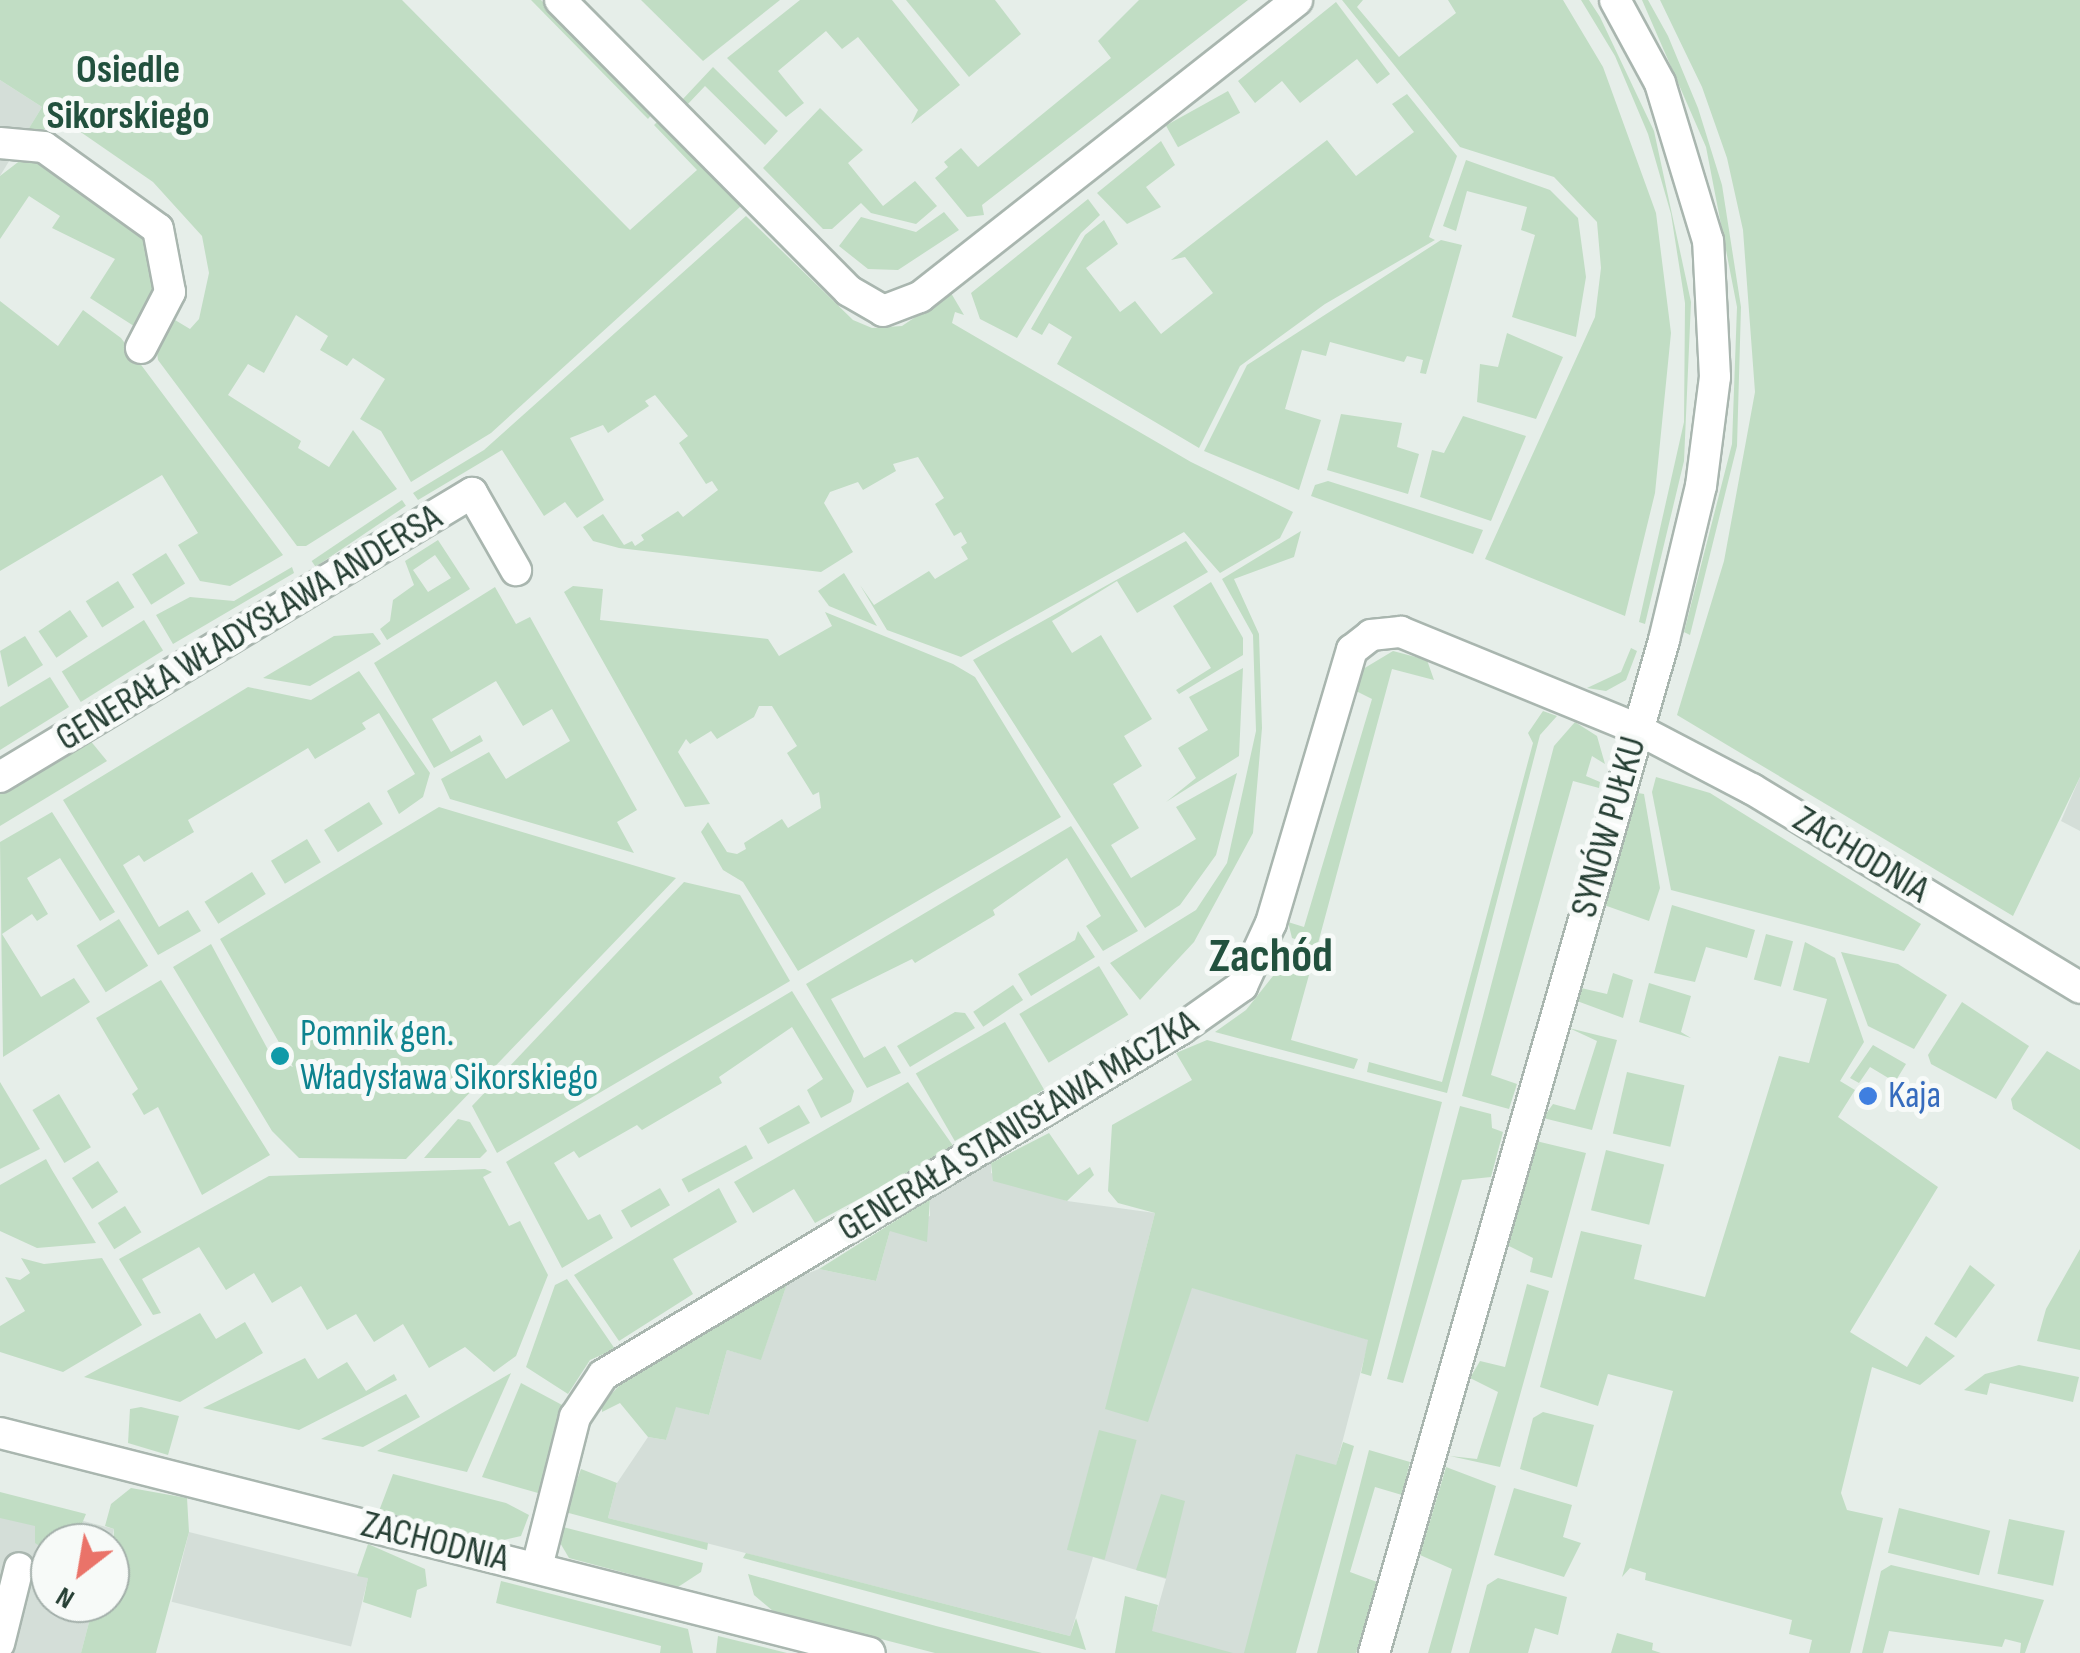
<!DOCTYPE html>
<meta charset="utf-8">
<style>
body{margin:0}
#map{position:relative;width:2080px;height:1653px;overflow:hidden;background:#e6eee9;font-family:"Sofia Sans Condensed",sans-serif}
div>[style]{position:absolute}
.built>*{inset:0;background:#d4ded8;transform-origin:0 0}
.green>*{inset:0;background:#c1ddc4;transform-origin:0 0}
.roads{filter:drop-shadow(2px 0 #a9b6af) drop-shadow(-2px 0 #a9b6af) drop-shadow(0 2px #a9b6af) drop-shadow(0 -2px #a9b6af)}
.pedestrian>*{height:28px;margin:-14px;padding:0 14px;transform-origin:14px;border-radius:14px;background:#fff}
.minor>*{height:30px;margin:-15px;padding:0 15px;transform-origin:15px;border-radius:15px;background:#fff}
.dots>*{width:28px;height:28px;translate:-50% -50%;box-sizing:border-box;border:5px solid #f7faf8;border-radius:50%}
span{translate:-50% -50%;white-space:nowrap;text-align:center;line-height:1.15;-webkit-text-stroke:10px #f7faf8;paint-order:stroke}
.street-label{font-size:38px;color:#263f34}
.culture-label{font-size:38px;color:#0d838f}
.left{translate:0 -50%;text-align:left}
.shop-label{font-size:38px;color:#366cbe}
.neighbourhood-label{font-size:40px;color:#22513e;font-weight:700}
.district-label{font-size:48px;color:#22513e;font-weight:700}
.north{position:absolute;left:30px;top:1523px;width:100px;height:100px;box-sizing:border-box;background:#f7faf8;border:2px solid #a3afaa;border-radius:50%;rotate:211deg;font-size:28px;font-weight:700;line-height:40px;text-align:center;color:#263f34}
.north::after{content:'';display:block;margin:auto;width:35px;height:45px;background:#ea7369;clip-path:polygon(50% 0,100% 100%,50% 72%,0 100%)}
</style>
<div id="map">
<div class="built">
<div style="clip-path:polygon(0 80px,42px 107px,0 176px)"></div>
<div style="clip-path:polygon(2080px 777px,2080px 831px,2061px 821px)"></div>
<div style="clip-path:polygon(991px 1163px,991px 1173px,1067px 1201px,1155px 1213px,1140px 1272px,1369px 1340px,1291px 1638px,1261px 1653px,1145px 1653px,1166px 1579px,1093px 1557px,1070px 1636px,608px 1518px,617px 1483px,648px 1437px,666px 1440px,675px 1406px,709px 1415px,727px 1350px,761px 1359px,788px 1281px,819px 1269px,876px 1281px,890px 1231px,930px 1216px,930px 1199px)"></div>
<div style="clip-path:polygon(0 1499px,114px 1529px,110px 1545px,50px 1543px,50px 1603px,94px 1603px,81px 1653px,0 1653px)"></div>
<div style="left:189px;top:1532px;width:185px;height:72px;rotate:14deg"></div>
</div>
<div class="green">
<div style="clip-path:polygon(0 0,402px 0,630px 230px,697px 170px,654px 125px,659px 120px,741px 206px,491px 433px,411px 482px,381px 431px,360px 419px,385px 379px,353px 358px,347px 366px,320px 350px,328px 336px,296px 315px,264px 373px,248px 364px,228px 395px,301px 441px,298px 448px,329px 467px,353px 430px,397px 489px,306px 546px,297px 546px,158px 360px,155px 339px,170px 317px,190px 329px,199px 319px,209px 273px,202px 236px,153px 182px,56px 115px,40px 135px,23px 138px,42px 107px,0 80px)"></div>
<div style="clip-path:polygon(531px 0,541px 0,582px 41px,653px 113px,648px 119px)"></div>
<div style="clip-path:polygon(641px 0,780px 0,703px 61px)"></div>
<div style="clip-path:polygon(800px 0,892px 0,960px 85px,911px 124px,918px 110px,858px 37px,842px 49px,826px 31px,778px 71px,804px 103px,786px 117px,727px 58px)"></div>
<div style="clip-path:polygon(906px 0,995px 0,1021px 34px,969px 77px)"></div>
<div style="clip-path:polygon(1139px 0,1248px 0,982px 205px,984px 215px,967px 217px,935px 178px,948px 167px,944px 162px,961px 148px,978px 167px,1111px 58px,1098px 41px)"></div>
<div style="clip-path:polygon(1342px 0,1363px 0,1357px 7px,1399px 57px,1456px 13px,1448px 0,1563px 0,1603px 67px,1656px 213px,1671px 333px,1655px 493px,1625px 616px,1485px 559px,1595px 317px,1601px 268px,1597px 222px,1554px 177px,1460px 147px)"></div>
<div style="clip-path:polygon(1581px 0,1589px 0,1600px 17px,1654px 131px,1691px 302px,1684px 461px,1645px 624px,1639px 622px,1684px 422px,1685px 303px,1671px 214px,1648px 134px,1615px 56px)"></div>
<div style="clip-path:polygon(1642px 0,1648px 0,1668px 36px,1698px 108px,1722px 185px,1741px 307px,1737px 446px,1690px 635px,1684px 632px,1732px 444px,1737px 307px,1706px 147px)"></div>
<div style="clip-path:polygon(1660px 0,2080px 0,2080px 777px,2013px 916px,1677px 715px,1724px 561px,1755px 392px,1743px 230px,1727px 158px,1702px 87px)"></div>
<div style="clip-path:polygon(1336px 2px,1390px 74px,1377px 84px,1357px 59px,1300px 103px,1282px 81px,1255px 103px,1238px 81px)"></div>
<div style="clip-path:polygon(713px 67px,778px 131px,765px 145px,705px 86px,687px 105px,682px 100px)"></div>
<div style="left:1228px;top:91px;width:25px;height:71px;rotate:61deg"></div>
<div style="clip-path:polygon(1407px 94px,1457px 156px,1429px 237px,1435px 240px,1325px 304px,1240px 366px,1199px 448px,1057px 364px,1072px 337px,1049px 323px,1042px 335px,1031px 329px,1085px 235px,1104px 220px,1118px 244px,1086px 268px,1120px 312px,1135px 301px,1161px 334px,1213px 293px,1185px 257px,1171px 260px,1327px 140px,1356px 176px,1414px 132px,1392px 104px)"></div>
<div style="clip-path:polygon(820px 108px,863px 150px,848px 163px,883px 206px,915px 181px,937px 206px,916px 224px,871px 213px,861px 203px,832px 229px,823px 229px,763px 168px)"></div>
<div style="clip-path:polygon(1161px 141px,1175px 165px,1146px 187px,1161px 207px,1127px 224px,1097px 193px)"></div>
<div style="clip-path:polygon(26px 156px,53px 160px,148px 231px,161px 293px,137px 328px,90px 298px,115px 259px,52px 228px,60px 216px,29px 196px,0 239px,0 176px)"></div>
<div style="clip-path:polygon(1466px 160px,1550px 190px,1578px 218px,1586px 277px,1576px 337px,1512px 317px,1535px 235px,1521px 230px,1527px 207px,1467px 191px,1456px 231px,1443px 226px)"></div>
<div style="clip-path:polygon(1088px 199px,1100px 215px,1081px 233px,1017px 338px,980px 319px,971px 293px)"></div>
<div style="clip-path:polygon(944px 212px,959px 230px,898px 270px,868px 269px,839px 246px,861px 217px,916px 232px)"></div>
<div style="clip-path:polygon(746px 216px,853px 320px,872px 328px,902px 326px,951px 293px,964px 315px,955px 312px,952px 323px,1191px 462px,1293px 512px,1280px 538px,1220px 573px,1184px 532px,961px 657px,887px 630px,860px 585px,874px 605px,929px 571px,935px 579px,968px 559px,961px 547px,967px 543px,961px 532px,954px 536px,935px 504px,944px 498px,918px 457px,893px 464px,896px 471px,863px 490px,858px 482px,830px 492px,824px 503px,853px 552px,821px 572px,619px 548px,593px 541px,583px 527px,603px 514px,624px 545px,632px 541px,635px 546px,644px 540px,641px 535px,678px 511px,683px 517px,718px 490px,712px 481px,706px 484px,679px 443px,688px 436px,655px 395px,645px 401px,649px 406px,608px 433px,603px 425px,570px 438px,604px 500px,577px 518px,565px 502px,544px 516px,502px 450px,418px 500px,413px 493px,484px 450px)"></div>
<div style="clip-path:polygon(1441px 240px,1462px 245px,1426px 374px,1420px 373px,1423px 360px,1407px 356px,1404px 362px,1330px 342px,1326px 356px,1302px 350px,1285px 409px,1321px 420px,1299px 490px,1204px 451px,1247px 365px)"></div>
<div style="clip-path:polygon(0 301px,58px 346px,83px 310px,121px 338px,283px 555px,230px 586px,200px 581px,178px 545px,198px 533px,162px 475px,0 571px)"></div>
<div style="clip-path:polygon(1507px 333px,1563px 357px,1536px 419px,1477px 402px,1480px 364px,1498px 367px)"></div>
<div style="clip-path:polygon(1341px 414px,1402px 423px,1397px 447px,1419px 454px,1408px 494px,1327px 470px)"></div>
<div style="clip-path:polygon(1463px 416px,1526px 436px,1491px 521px,1420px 497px,1432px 450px,1444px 453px)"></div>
<div style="clip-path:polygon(1328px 481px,1483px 530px,1473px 554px,1311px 496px,1315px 485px)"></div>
<div style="left:402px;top:500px;width:7px;height:109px;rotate:56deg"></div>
<div style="clip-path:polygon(1301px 531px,1294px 557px,1234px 579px,1259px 634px,1262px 728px,1253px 833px,1194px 942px,1140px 1000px,1110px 963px,1196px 910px,1227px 863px,1256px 731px,1253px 635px,1222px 579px)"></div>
<div style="clip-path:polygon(evenodd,438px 540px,470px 589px,387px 640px,380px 629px,390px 621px,393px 600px,414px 585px,405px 561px,438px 540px,435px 555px,451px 578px,428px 592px,413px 570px,435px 555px)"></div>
<div style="clip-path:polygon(1186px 541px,1208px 572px,1137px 613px,1117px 581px,1052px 621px,1072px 653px,1101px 635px,1152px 719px,1124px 736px,1142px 766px,1113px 784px,1139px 828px,1111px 845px,1131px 878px,1196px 839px,1176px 807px,1237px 773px,1216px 855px,1180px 905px,1145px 928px,973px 660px)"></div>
<div style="left:166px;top:553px;width:36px;height:40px;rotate:58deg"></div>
<div style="clip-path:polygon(292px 567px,294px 573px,173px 644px,156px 615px,190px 597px,234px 601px)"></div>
<div style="clip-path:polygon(844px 573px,877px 626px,829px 606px,818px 591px)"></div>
<div style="left:118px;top:581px;width:31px;height:38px;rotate:58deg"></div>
<div style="clip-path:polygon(1211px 582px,1243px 638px,1243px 655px,1179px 694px,1176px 690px,1211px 668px,1173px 606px)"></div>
<div style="clip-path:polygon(573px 586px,603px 589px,600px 620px,768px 639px,779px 656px,832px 626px,825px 612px,953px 664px,975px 677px,1061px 817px,798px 971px,743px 882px,723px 870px,701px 832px,708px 822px,727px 852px,737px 854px,746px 849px,744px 843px,782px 819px,788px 828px,821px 808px,819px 792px,813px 795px,787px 753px,797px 746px,772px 706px,759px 706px,754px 717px,717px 739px,711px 731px,690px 744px,686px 739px,678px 752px,710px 804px,685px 807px,564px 592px)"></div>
<div style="clip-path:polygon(495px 587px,516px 624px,530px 617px,637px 810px,617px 822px,634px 853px,450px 799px,441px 779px,489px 752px,506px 779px,570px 741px,552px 709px,523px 726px,496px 681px,432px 719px,451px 752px,480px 735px,483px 741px,434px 768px,374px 663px)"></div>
<div style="left:70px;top:610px;width:32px;height:38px;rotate:56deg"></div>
<div style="left:144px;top:620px;width:36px;height:97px;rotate:58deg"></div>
<div style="clip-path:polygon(373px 633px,381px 644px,310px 686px,263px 678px,334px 636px)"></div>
<div style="clip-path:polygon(25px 636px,43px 665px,8px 687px,0 651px)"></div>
<div style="clip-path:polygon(1631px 648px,1637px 651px,1626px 680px,1606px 691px,1587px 688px,1621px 672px)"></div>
<div style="clip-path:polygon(1393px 651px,1427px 660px,1434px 680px,1392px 669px,1317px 947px,1292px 938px,1288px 922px,1304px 927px,1372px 699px,1356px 691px,1363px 669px)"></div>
<div style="clip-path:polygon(1243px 668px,1239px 756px,1166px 802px,1196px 778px,1178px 748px,1208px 730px,1189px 697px)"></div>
<div style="clip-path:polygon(359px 671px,430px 773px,423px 797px,399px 814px,387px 791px,415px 774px,379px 713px,362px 723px,366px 729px,315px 759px,308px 748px,188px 820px,194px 832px,144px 862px,139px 855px,123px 865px,159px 927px,188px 910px,201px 931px,158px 955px,63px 800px,248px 687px,311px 700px)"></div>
<div style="clip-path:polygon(50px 677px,69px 707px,0 750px,0 707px)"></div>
<div style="clip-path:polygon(1543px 711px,1557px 716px,1540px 735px,1447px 1093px,1367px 1072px,1369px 1062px,1442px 1082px,1533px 743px,1528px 733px)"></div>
<div style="clip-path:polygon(1575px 722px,1597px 736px,1605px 764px,1592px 756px,1586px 776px,1600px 782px,1599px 788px,1573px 781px,1491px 1075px,1517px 1084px,1509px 1109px,1462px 1096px,1554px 746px)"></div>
<div style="clip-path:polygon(89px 739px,107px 761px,0 826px,0 793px)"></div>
<div style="clip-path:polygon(1656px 777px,1710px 793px,1921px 924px,1904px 951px,1671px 890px,1652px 792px)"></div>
<div style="clip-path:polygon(1638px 793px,1644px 794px,1660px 888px,1649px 921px,1604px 905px)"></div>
<div style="left:369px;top:802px;width:26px;height:53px;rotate:58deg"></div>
<div style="clip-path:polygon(439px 807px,676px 878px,406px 1159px,299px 1158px,272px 1131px,173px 967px,211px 944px,273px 1059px,293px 1067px,220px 939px)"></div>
<div style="clip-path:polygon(52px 812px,115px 912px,100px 921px,60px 858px,27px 878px,48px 914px,37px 921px,32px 914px,2px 934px,41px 997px,74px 978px,90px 1002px,3px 1057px,0 842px)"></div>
<div style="clip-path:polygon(1071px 826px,1138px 931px,1103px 951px,1086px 926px,1101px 916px,1067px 858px,993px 910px,995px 915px,915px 963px,912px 959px,831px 999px,864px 1058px,885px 1046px,901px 1073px,867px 1088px,806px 984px)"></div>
<div style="left:307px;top:839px;width:27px;height:42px;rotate:59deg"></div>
<div style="left:252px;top:872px;width:26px;height:56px;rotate:58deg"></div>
<div style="clip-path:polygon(684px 882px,740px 895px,790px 981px,497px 1153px,472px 1106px)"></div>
<div style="clip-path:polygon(1672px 905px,1755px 930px,1747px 958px,1706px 947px,1695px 982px,1654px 973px)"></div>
<div style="left:119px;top:919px;width:55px;height:50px;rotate:58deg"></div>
<div style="clip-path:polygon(1078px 931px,1095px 957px,1031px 996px,1018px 974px,1075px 940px)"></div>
<div style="left:1766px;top:934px;width:28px;height:47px;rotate:15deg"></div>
<div style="clip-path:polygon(1805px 942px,1835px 958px,1864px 1042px,1840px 1081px,1855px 1090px,1838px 1117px,1938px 1187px,1850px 1332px,1907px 1367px,1926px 1336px,1955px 1356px,1920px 1385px,1872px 1367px,1841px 1493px,1847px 1510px,1883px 1518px,1850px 1653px,1809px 1653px,1812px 1640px,1789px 1634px,1792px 1620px,1645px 1580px,1646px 1573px,1630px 1568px,1622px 1577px,1673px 1391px,1608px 1374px,1598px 1406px,1540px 1387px,1581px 1231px,1642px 1245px,1634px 1279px,1705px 1297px,1779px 1056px,1809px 1063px,1827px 999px,1793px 990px)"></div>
<div style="clip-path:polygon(1841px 952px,1898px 964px,1947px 995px,1914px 1049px,1868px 1026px)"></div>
<div style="left:1099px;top:966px;width:57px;height:93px;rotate:59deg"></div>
<div style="clip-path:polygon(1277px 971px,1309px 975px,1291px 1040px,1358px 1059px,1354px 1069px,1215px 1032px,1246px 1010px)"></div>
<div style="clip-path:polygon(1613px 973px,1633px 980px,1623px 1018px,1577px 1001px,1581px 988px,1607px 994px)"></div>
<div style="clip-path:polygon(161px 980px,270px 1155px,202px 1195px,158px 1107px,144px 1115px,132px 1094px,138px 1089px,96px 1018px)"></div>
<div style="clip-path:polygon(1649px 983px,1691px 996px,1681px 1032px,1691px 1038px,1639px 1022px)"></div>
<div style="left:1013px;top:985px;width:18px;height:48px;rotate:56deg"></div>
<div style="clip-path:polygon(792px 991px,854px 1091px,851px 1102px,821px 1118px,807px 1090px,823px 1079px,792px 1027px,719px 1077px,722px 1083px,642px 1130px,637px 1125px,579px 1158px,574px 1151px,554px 1163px,588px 1220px,600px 1214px,613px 1238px,562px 1268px,506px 1162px)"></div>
<div style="clip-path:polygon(1962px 1002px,2029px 1046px,1996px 1099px,1931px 1064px,1928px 1055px)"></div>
<div style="clip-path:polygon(955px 1012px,965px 1013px,975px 1028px,910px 1067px,897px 1046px)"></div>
<div style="left:1005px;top:1022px;width:78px;height:103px;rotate:60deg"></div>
<div style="clip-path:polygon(1569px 1028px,1617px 1040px,1592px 1130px,1543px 1118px,1553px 1104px,1575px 1110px,1597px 1041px)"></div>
<div style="clip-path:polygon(1207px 1040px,1442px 1102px,1371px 1376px,1361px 1373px,1368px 1340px,1192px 1288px,1148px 1422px,1105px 1409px,1155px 1213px,1118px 1203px,1108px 1191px,1112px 1125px,1192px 1080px,1176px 1053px)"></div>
<div style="clip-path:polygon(1873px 1045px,1906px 1064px,1895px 1082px,1870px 1067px,1859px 1083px,1850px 1078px)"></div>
<div style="clip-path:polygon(2047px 1051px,2080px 1070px,2080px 1150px,2013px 1109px,2011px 1099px)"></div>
<div style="left:1627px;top:1072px;width:59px;height:63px;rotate:13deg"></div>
<div style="clip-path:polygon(0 1082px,40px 1149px,0 1169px)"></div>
<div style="clip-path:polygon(908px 1082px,954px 1147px,815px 1223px,794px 1189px,753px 1213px,734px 1182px)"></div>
<div style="left:59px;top:1094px;width:62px;height:31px;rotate:59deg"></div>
<div style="clip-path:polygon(799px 1105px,810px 1123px,768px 1144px,759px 1128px)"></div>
<div style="clip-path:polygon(1460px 1106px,1491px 1114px,1492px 1128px,1503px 1132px,1491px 1177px,1462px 1180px,1403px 1383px,1387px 1379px)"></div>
<div style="clip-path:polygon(458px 1119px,470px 1122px,487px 1151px,480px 1158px,424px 1158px)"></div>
<div style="clip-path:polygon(1049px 1133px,1078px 1175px,1090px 1167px,1094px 1175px,1067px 1201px,993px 1181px,991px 1163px)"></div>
<div style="clip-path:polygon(1536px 1141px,1586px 1153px,1552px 1278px,1530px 1272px,1533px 1258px,1507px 1245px)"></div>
<div style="left:746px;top:1145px;width:15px;height:73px;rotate:62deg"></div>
<div style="left:1606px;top:1150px;width:60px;height:62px;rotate:14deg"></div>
<div style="clip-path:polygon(46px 1159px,52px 1170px,96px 1243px,37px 1248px,0 1231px,0 1185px)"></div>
<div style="left:98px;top:1161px;width:37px;height:31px;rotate:57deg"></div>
<div style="clip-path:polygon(485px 1169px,492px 1172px,483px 1177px,509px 1226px,520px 1221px,548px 1275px,516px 1356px,494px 1372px,465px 1347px,429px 1368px,403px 1324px,374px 1342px,356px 1314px,327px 1330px,301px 1286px,272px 1303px,254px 1273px,226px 1290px,199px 1247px,142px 1279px,161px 1313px,153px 1315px,119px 1259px,269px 1176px)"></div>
<div style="left:660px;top:1188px;width:20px;height:45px;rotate:60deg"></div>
<div style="clip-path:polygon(719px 1188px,737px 1222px,673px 1259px,693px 1294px,619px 1341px,574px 1275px)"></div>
<div style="clip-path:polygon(930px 1199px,927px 1242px,890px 1231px,876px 1281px,819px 1269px)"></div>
<div style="left:125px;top:1206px;width:31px;height:32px;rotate:58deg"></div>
<div style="clip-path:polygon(2080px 1249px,2080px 1350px,2037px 1341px,2046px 1309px)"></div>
<div style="clip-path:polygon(21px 1258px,44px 1264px,102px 1258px,142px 1325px,63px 1372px,0 1352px,0 1326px,25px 1311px,5px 1277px,20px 1280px,30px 1273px)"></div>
<div style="clip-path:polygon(1970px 1265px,1995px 1285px,1956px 1338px,1934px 1324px)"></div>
<div style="clip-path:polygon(567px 1279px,615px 1349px,590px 1360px,568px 1394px,526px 1367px,555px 1285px)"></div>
<div style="clip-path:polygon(788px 1281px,761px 1360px,727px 1350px,709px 1415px,676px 1407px,666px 1440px,648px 1437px,620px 1403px,602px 1412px,602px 1404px,630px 1374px)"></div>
<div style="clip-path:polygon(1527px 1284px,1549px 1291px,1500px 1467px,1450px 1456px,1477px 1459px,1498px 1392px,1470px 1378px,1480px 1361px,1505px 1367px)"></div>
<div style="clip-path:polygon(200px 1313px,216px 1339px,245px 1322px,263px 1353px,180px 1402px,84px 1377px)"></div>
<div style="clip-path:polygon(305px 1358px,318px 1379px,347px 1362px,366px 1391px,394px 1374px,397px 1380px,299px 1430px,203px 1408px)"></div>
<div style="clip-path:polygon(2019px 1365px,2079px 1377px,2073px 1402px,1990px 1383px,1987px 1395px,1964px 1390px,1985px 1374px)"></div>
<div style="clip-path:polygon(511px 1373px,467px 1472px,377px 1451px)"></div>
<div style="clip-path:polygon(521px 1383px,564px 1406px,538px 1493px,482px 1477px)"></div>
<div style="clip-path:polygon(406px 1394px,420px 1417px,363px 1447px,321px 1439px)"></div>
<div style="clip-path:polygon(141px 1407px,179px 1416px,168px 1455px,128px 1443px,130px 1409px)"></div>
<div style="clip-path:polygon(1543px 1412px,1594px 1425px,1577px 1487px,1520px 1469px,1533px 1418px)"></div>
<div style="left:1099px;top:1430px;width:39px;height:124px;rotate:15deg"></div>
<div style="clip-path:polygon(1343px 1442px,1354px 1446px,1296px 1653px,1244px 1653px,1296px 1454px,1336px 1465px)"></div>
<div style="clip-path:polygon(1369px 1450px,1410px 1462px,1402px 1495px,1375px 1487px,1350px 1572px,1377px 1582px,1356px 1653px,1317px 1653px)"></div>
<div style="clip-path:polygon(1446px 1467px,1496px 1486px,1451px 1653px,1428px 1653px,1452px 1569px,1420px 1555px)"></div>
<div style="clip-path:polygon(581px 1469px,617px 1483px,608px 1518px,708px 1543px,707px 1550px,565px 1512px)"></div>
<div style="clip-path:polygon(393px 1474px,506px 1503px,529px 1515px,521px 1536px,500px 1541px,379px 1511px)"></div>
<div style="clip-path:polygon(131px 1488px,187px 1498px,189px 1532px,156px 1653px,81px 1653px,94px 1603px,110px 1603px,114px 1529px,105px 1526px,111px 1504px)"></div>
<div style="clip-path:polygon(1514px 1488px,1572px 1505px,1563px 1537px,1581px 1543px,1564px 1577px,1494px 1555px)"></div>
<div style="clip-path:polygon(0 1492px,86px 1514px,76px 1538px,44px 1549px,35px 1543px,35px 1526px,0 1518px)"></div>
<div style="clip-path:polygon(1161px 1494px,1185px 1501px,1166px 1578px,1136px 1570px)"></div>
<div style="left:1899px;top:1508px;width:94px;height:46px;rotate:14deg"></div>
<div style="left:2009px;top:1519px;width:57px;height:56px;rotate:12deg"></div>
<div style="clip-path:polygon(563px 1527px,703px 1563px,701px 1572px,678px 1587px,569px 1558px,559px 1541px)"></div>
<div style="clip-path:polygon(368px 1544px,425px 1569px,427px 1586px,417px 1590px,411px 1618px,363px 1602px,368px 1578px,357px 1576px)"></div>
<div style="clip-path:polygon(746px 1553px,1070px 1636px,1076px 1618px,1086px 1650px,743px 1558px)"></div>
<div style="clip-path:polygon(1891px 1565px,2044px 1600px,2025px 1653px,2020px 1653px,2021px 1643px,2005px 1639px,2002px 1647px,1889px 1631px,1883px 1653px,1862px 1653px,1881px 1571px)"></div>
<div style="clip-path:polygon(748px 1574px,936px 1626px,1042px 1653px,935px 1653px,773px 1611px,754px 1595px)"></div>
<div style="clip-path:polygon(1498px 1578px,1567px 1597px,1558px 1635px,1535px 1628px,1528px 1653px,1469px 1653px,1487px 1585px)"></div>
<div style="clip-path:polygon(501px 1581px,688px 1629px,693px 1653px,660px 1653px,661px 1646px,496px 1603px)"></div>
<div style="clip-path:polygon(1125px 1596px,1158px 1605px,1152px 1631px,1233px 1653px,1115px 1653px)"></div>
<div style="clip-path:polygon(1617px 1633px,1653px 1643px,1652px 1650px,1661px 1653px,1611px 1653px)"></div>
<div style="clip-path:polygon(718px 1636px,787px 1653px,716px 1653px)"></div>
</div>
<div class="roads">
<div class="pedestrian">
<div style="left:0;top:1644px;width:79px;rotate:-76.1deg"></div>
</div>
<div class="minor">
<div style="left:560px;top:0;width:410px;rotate:45.2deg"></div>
<div style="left:849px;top:291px;width:39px;rotate:30deg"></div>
<div style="left:883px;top:311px;width:40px;rotate:-21deg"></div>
<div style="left:920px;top:297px;width:480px;rotate:-38.2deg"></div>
<div style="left:0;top:143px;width:44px;rotate:5.2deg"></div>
<div style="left:44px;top:147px;width:140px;rotate:35.7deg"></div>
<div style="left:158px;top:229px;width:64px;rotate:79.2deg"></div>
<div style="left:170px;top:292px;width:63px;rotate:117.4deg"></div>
<div style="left:0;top:777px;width:551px;rotate:-31.04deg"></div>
<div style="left:472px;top:493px;width:89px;rotate:60.3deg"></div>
<div style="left:0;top:1433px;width:897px;rotate:14.19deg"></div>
<div style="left:537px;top:1567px;width:155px;rotate:-75.8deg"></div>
<div style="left:575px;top:1417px;width:50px;rotate:-56.3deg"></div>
<div style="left:603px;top:1375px;width:674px;rotate:-30.91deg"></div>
<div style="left:1181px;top:1029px;width:75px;rotate:-35.2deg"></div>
<div style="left:1242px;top:986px;width:69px;rotate:-65.3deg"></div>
<div style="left:1271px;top:923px;width:285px;rotate:-73.5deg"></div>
<div style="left:1352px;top:650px;width:24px;rotate:-38deg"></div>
<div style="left:1371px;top:635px;width:30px;rotate:-6deg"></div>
<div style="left:1401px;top:632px;width:255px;rotate:22.3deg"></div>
<div style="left:1637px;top:729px;width:130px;rotate:27.6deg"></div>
<div style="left:1752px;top:789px;width:384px;rotate:31.2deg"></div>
<div style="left:1374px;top:1653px;width:1054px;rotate:-74.02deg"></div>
<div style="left:1664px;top:640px;width:158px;rotate:-76.5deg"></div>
<div style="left:1701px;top:486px;width:110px;rotate:-82.7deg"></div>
<div style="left:1715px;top:377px;width:136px;rotate:-92.9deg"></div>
<div style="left:1708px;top:241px;width:165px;rotate:-106.9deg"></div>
<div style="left:1660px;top:83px;width:94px;rotate:-118.5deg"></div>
</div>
</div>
<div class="dots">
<div style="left:280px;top:1056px;background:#0f9aa8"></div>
<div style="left:1868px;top:1096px;background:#3f7fe0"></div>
</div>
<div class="street-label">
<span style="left:249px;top:628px;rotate:-31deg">GENERAŁA WŁADYSŁAWA ANDERSA</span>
<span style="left:1609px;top:827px;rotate:-74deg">SYNÓW PUŁKU</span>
<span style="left:1861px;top:855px;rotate:31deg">ZACHODNIA</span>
<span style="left:1018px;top:1126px;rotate:-31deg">GENERAŁA STANISŁAWA MACZKA</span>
<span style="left:435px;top:1542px;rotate:14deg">ZACHODNIA</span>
</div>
<div class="culture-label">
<span class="left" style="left:300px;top:1056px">Pomnik gen.<br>Władysława Sikorskiego</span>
</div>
<div class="shop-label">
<span class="left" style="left:1888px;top:1096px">Kaja</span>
</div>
<div class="neighbourhood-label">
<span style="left:128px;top:93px">Osiedle<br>Sikorskiego</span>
</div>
<div class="district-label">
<span style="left:1271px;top:957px">Zachód</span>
</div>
<div class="north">N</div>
</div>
